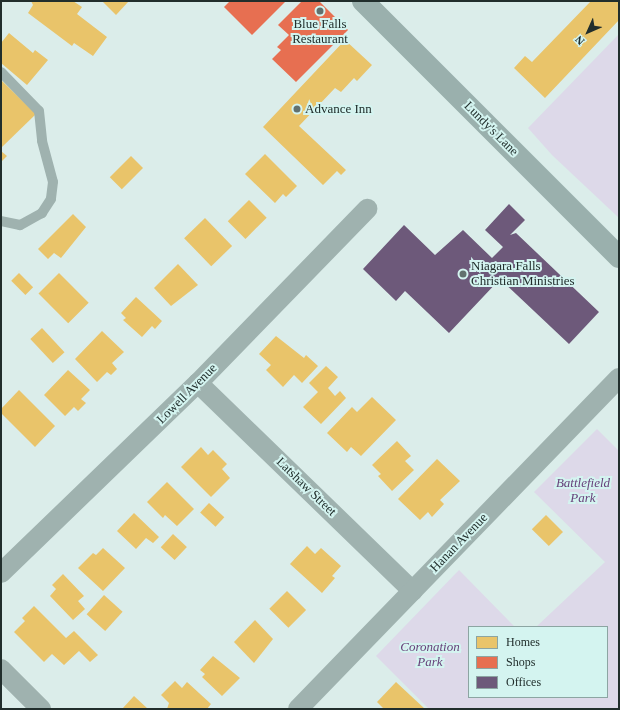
<!DOCTYPE html>
<style>
body{margin:0}
#map{position:relative;width:620px;height:710px;overflow:hidden;background:#dbedea;font-family:"Times New Roman",serif}
div>[style]{position:absolute}
.green>*{inset:0;background:#ddd9e9}
.homes>*{inset:0;background:#e9c46a;transform-origin:0 0}
.shops>*{inset:0;background:#e76f51}
.offices>*{inset:0;background:#6d597a}
.lane>*{height:10px;margin:-5px;padding:0 5px;transform-origin:5px;border-radius:5px;background:#9fb2af}
.street>*{height:20px;margin:-10px;padding:0 10px;transform-origin:10px;border-radius:10px;background:#9fb2af}
.secondary>*{height:22px;margin:-11px;padding:0 11px;transform-origin:11px;border-radius:11px;background:#9ab0ad}
.dots>*{width:11px;height:11px;translate:-50% -50%;box-sizing:border-box;border:2px solid #d4f4f0;border-radius:50%}
span{translate:-50% -50%;white-space:nowrap;text-align:center;line-height:1.15;-webkit-text-stroke:4px #d4f4f0;paint-order:stroke}
.poi-label{font-size:13px;color:#212e2c}
.left{translate:0 -50%;text-align:left}
.street-label{font-size:13px;color:#212e2c}
.park-label{font-size:13px;color:#67417a;font-style:italic}
.frame{position:absolute;inset:0;border:2px solid #212e2c;pointer-events:none}
.legend{position:absolute;left:468px;top:626px;width:140px;height:72px;box-sizing:border-box;background:#d4f4f0;border:1px solid #8ca5a2;margin:0;padding:5px 7px;list-style:none;font-size:12px;color:#212e2c}
.legend li{display:flex;align-items:center;gap:8px;height:20px}
.legend b{width:20px;border:1px solid #8ca5a2}
.north{position:absolute;left:568px;top:12px;width:40px;height:40px;-webkit-text-stroke:3px #d4f4f0;paint-order:stroke;rotate:225deg;font-size:11px;font-weight:700;line-height:16px;text-align:center;color:#212e2c}
.north::after{content:'';display:block;margin:auto;width:14px;height:18px;background:#212e2c;clip-path:polygon(50% 0,100% 100%,50% 72%,0 100%)}
</style>
<div id="map">
<div class="green">
<div style="clip-path:polygon(619px 34px,619px 218px,552px 155px,528px 128px)"></div>
<div style="clip-path:polygon(597px 429px,619px 451px,619px 709px,429px 709px,376px 656px,459px 570px,515px 627px,469px 627px,469px 697px,607px 697px,607px 627px,536px 627px,605px 562px,534px 492px)"></div>
</div>
<div class="homes">
<div style="clip-path:polygon(31px 1px,73px 1px,82px 7px,77px 14px,107px 37px,93px 56px,74px 43px,72px 46px,28px 13px,33px 5px)"></div>
<div style="clip-path:polygon(102px 1px,129px 1px,116px 15px)"></div>
<div style="clip-path:polygon(591px 1px,619px 1px,619px 20px,545px 98px,514px 68px,525px 56px,532px 62px)"></div>
<div style="clip-path:polygon(9px 33px,33px 53px,35px 50px,48px 60px,27px 85px,1px 63px,1px 43px)"></div>
<div style="clip-path:polygon(345px 40px,372px 65px,357px 81px,354px 78px,341px 92px,335px 88px,299px 126px,346px 170px,341px 175px,337px 171px,323px 185px,263px 127px)"></div>
<div style="clip-path:polygon(1px 80px,36px 114px,1px 148px)"></div>
<div style="clip-path:polygon(1px 151px,7px 156px,1px 162px)"></div>
<div style="clip-path:polygon(265px 154px,297px 186px,286px 197px,283px 194px,275px 203px,245px 174px)"></div>
<div style="left:131px;top:156px;width:17px;height:30px;rotate:45deg"></div>
<div style="left:249px;top:200px;width:25px;height:30px;rotate:45deg"></div>
<div style="clip-path:polygon(73px 214px,86px 227px,61px 258px,54px 253px,48px 259px,38px 249px)"></div>
<div style="left:205px;top:218px;width:39px;height:29px;rotate:46deg"></div>
<div style="clip-path:polygon(178px 264px,198px 285px,171px 306px,154px 288px)"></div>
<div style="left:19px;top:273px;width:20px;height:11px;rotate:45deg"></div>
<div style="left:59px;top:273px;width:42px;height:29px;rotate:45deg"></div>
<div style="clip-path:polygon(136px 297px,162px 321px,155px 329px,152px 326px,142px 337px,123px 320px,126px 318px,121px 313px)"></div>
<div style="left:42px;top:328px;width:33px;height:16px;rotate:47deg"></div>
<div style="clip-path:polygon(102px 331px,124px 352px,112px 363px,117px 369px,111px 375px,107px 372px,97px 382px,75px 359px)"></div>
<div style="clip-path:polygon(276px 336px,304px 358px,306px 355px,318px 366px,302px 383px,294px 375px,283px 387px,266px 370px,271px 365px,259px 354px)"></div>
<div style="clip-path:polygon(326px 366px,338px 377px,328px 388px,335px 396px,340px 391px,346px 398px,321px 424px,303px 407px,318px 392px,309px 383px)"></div>
<div style="clip-path:polygon(68px 370px,90px 390px,81px 399px,86px 403px,78px 411px,74px 407px,65px 416px,44px 395px)"></div>
<div style="clip-path:polygon(19px 390px,55px 426px,35px 447px,1px 413px,1px 409px)"></div>
<div style="clip-path:polygon(372px 397px,396px 420px,361px 456px,351px 447px,347px 452px,327px 433px,352px 407px,357px 412px)"></div>
<div style="clip-path:polygon(397px 441px,411px 456px,405px 461px,414px 470px,392px 491px,378px 476px,381px 474px,372px 465px)"></div>
<div style="clip-path:polygon(201px 447px,208px 455px,213px 450px,227px 464px,222px 469px,230px 478px,211px 497px,181px 467px)"></div>
<div style="clip-path:polygon(437px 459px,460px 481px,440px 500px,444px 504px,432px 517px,428px 512px,420px 520px,398px 499px)"></div>
<div style="clip-path:polygon(167px 482px,194px 509px,177px 526px,165px 515px,163px 518px,147px 502px)"></div>
<div style="left:209px;top:503px;width:21px;height:13px;rotate:43deg"></div>
<div style="clip-path:polygon(134px 513px,159px 537px,153px 543px,146px 538px,136px 549px,117px 531px)"></div>
<div style="left:546px;top:515px;width:24px;height:20px;rotate:45deg"></div>
<div style="left:173px;top:534px;width:19px;height:18px;rotate:43deg"></div>
<div style="clip-path:polygon(307px 546px,315px 554px,321px 548px,341px 566px,332px 576px,335px 578px,322px 593px,290px 564px)"></div>
<div style="clip-path:polygon(103px 548px,125px 568px,103px 591px,78px 568px,93px 553px,96px 555px)"></div>
<div style="clip-path:polygon(63px 574px,84px 596px,78px 601px,85px 609px,73px 620px,50px 596px,56px 589px,52px 585px)"></div>
<div style="left:287px;top:591px;width:27px;height:25px;rotate:45deg"></div>
<div style="left:104px;top:595px;width:25px;height:26px;rotate:42deg"></div>
<div style="clip-path:polygon(34px 606px,66px 638px,74px 631px,98px 655px,90px 662px,79px 651px,64px 665px,52px 654px,44px 662px,14px 632px,25px 621px,22px 618px)"></div>
<div style="clip-path:polygon(255px 620px,273px 639px,254px 663px,234px 642px)"></div>
<div style="clip-path:polygon(213px 656px,240px 678px,222px 696px,202px 677px,205px 674px,200px 670px)"></div>
<div style="clip-path:polygon(175px 681px,182px 688px,187px 682px,211px 704px,207px 709px,167px 709px,169px 703px,161px 695px)"></div>
<div style="clip-path:polygon(396px 682px,425px 709px,384px 709px,377px 702px)"></div>
<div style="clip-path:polygon(134px 696px,148px 709px,122px 709px)"></div>
</div>
<div class="shops">
<div style="clip-path:polygon(230px 1px,286px 1px,252px 35px,224px 7px)"></div>
<div style="clip-path:polygon(302px 1px,319px 1px,348px 30px,296px 82px,272px 59px,281px 50px,277px 47px,289px 35px,278px 25px)"></div>
</div>
<div class="offices">
<div style="clip-path:polygon(509px 204px,525px 220px,510px 235px,516px 233px,599px 312px,569px 344px,500px 279px,449px 333px,405px 291px,396px 301px,363px 269px,404px 225px,435px 255px,463px 230px,492px 258px,503px 247px,485px 230px)"></div>
</div>
<div class="lane">
<div style="left:1px;top:72px;width:54px;rotate:45.7deg"></div>
<div style="left:39px;top:111px;width:30px;rotate:84deg"></div>
<div style="left:42px;top:141px;width:42px;rotate:75deg"></div>
<div style="left:53px;top:182px;width:17px;rotate:97deg"></div>
<div style="left:51px;top:199px;width:17px;rotate:123deg"></div>
<div style="left:42px;top:213px;width:25px;rotate:151deg"></div>
<div style="left:20px;top:225px;width:19px;rotate:-168deg"></div>
</div>
<div class="street">
<div style="left:198px;top:383px;width:299px;rotate:44.1deg"></div>
<div style="left:1px;top:573px;width:274px;rotate:-44deg"></div>
<div style="left:198px;top:383px;width:243px;rotate:-45.8deg"></div>
<div style="left:1px;top:669px;width:57px;rotate:45deg"></div>
<div style="left:298px;top:709px;width:461px;rotate:-45.9deg"></div>
</div>
<div class="secondary">
<div style="left:363px;top:1px;width:362px;rotate:45deg"></div>
</div>
<div class="dots">
<div style="left:320px;top:11px;background:#62716e"></div>
<div style="left:297px;top:109px;background:#62716e"></div>
<div style="left:463px;top:274px;background:#62716e"></div>
</div>
<div class="poi-label">
<span style="left:320px;top:32px">Blue Falls<br>Restaurant</span>
<span class="left" style="left:305px;top:109px">Advance Inn</span>
<span class="left" style="left:471px;top:274px">Niagara Falls<br>Christian Ministries</span>
</div>
<div class="street-label">
<span style="left:491px;top:129px;rotate:45deg">Lundy's Lane</span>
<span style="left:187px;top:394px;rotate:-45deg">Lowell Avenue</span>
<span style="left:306px;top:487px;rotate:44deg">Latshaw Street</span>
<span style="left:459px;top:543px;rotate:-46deg">Hanan Avenue</span>
</div>
<div class="park-label">
<span style="left:583px;top:491px">Battlefield<br>Park</span>
<span style="left:430px;top:655px">Coronation<br>Park</span>
</div>
<div class="frame"></div>
<ul class="legend">
<li><b style="height:11px;background:#e9c46a"></b>Homes</li>
<li><b style="height:11px;background:#e76f51"></b>Shops</li>
<li><b style="height:11px;background:#6d597a"></b>Offices</li>
</ul>
<div class="north">N</div>
</div>
